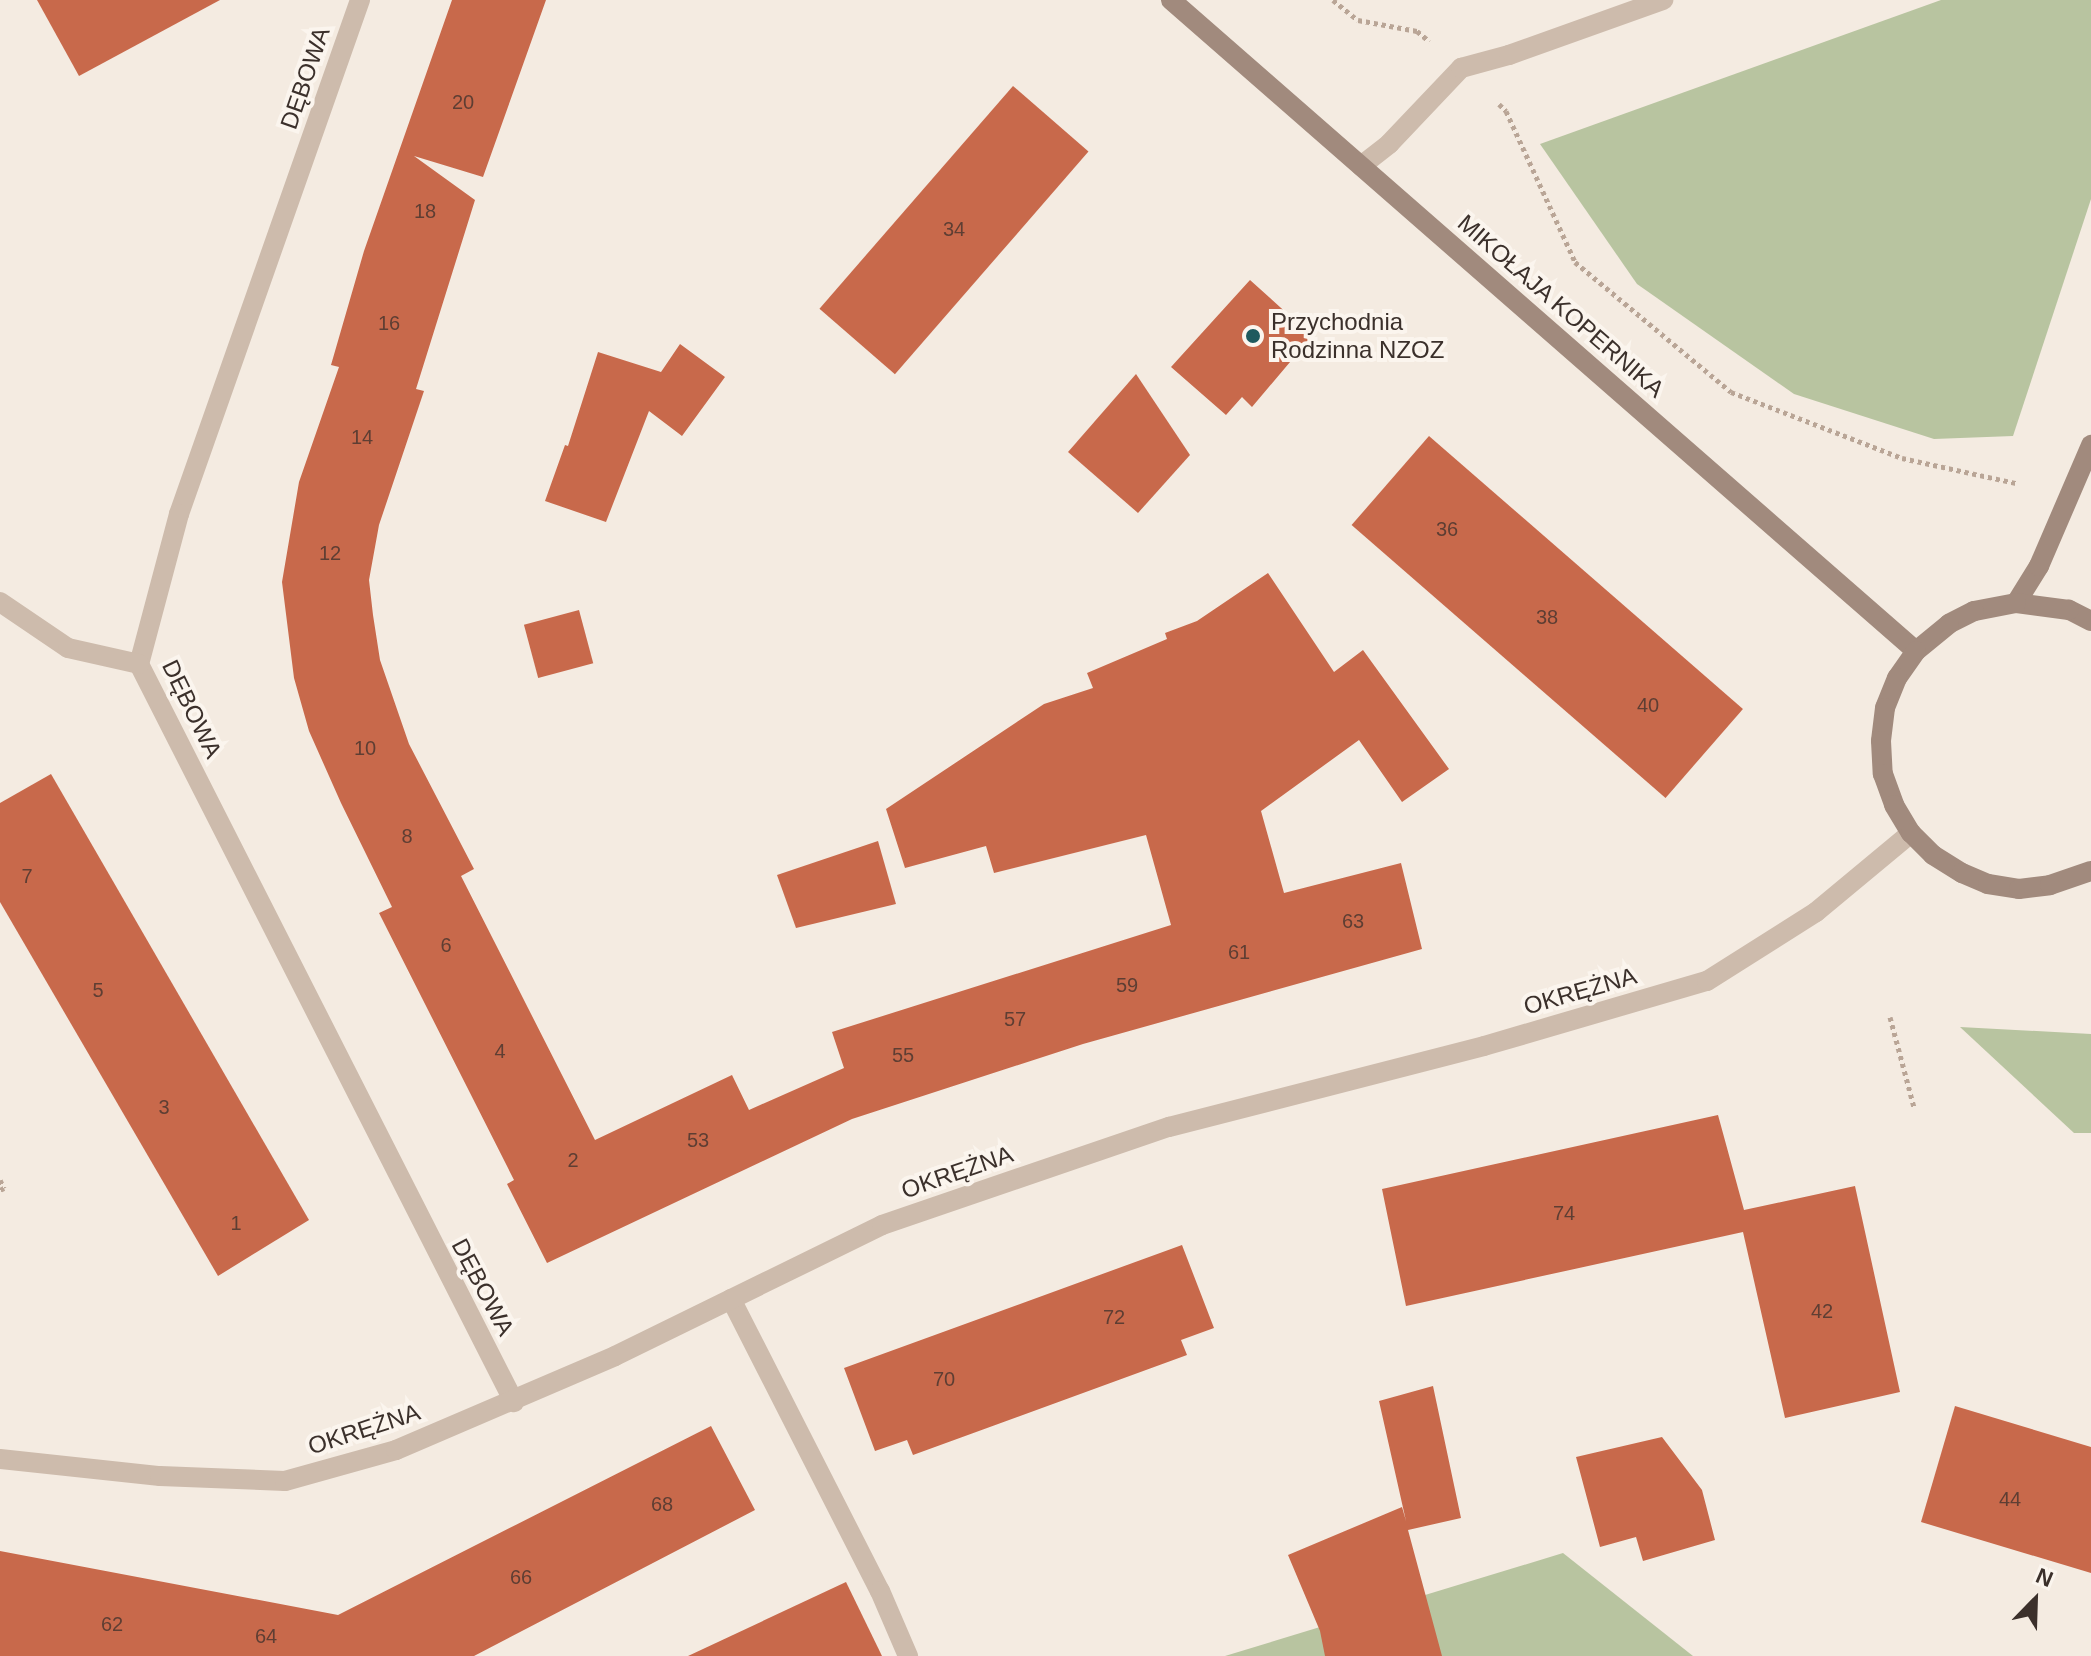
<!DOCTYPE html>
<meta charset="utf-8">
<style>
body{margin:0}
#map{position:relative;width:2091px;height:1656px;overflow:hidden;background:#f4ebe1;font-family:Arial,sans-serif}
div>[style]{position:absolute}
.green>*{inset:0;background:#b8c4a0}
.building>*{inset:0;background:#c8694b;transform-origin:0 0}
.path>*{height:5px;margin-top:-2.5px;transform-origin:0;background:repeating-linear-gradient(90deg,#b9a596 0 4px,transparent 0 8px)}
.lane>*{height:20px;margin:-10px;padding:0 10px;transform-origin:10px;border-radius:10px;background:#cdbbac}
.street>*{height:20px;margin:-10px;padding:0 10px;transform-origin:10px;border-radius:10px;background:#cdbbac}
.secondary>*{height:20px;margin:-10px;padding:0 10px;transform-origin:10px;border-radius:10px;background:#a18a7d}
.dots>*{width:22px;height:22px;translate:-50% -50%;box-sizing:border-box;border:4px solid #fbf5ee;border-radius:50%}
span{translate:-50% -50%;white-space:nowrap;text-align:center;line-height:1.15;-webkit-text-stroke:8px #fbf5ee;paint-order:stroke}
.number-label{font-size:20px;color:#5e3e33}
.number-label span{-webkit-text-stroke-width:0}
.street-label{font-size:24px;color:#3b302b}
.poi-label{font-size:24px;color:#3b302b}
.left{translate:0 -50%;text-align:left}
.north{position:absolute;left:1995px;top:1560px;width:80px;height:80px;-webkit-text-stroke:6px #fbf5ee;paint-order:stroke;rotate:23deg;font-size:22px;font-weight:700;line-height:32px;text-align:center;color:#3b302b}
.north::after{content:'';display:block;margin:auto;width:28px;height:36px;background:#3b302b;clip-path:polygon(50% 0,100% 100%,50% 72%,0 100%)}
</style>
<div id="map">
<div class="green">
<div style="clip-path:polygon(1941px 0,2091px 0,2091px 199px,2013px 436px,1934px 439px,1794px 394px,1637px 284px,1540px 144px)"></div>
<div style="clip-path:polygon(1960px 1027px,2091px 1034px,2091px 1133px,2074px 1133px)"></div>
<div style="clip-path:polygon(1563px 1553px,1693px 1656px,1225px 1656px)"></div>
</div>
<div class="building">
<div style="clip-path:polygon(37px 0,220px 0,79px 76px)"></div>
<div style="clip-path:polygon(452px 0,546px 0,483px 177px,414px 156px,475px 200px,416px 389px,424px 391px,379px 525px,369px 580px,373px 615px,380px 660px,409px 744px,474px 869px,461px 876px,595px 1140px,732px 1075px,749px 1110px,844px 1068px,832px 1032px,1171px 925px,1146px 835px,994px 873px,986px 846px,905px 868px,886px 809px,1044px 704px,1093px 688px,1087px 673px,1167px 639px,1165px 633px,1197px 621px,1268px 573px,1334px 672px,1363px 650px,1449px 769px,1402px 802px,1359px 740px,1261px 811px,1284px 893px,1401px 863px,1422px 949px,1083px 1044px,852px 1119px,547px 1263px,507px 1184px,514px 1180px,379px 913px,392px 907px,341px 803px,309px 731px,294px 678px,282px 582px,299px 482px,339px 367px,331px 365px,364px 251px)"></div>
<div style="left:1013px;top:86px;width:100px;height:295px;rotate:41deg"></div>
<div style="clip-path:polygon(1250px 280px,1312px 336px,1252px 407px,1242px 397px,1226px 415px,1171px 367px)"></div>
<div style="clip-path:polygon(680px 344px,725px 377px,682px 436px,649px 411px,606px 522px,545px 501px,565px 445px,568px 446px,598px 352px,661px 372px)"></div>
<div style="clip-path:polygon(1136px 374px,1190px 455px,1138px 513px,1068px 452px)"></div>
<div style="left:1429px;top:436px;width:416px;height:118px;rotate:41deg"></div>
<div style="left:579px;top:610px;width:55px;height:57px;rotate:75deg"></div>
<div style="clip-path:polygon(51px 774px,309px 1220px,218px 1276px,0 902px,0 803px)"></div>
<div style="clip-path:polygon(878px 841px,896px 904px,796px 928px,777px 875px)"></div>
<div style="clip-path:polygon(1718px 1115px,1744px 1210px,1855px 1186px,1900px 1392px,1785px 1418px,1743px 1232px,1406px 1306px,1382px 1189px)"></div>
<div style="clip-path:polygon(1182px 1245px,1214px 1328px,1181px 1340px,1187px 1355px,913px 1455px,907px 1440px,875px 1451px,844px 1368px)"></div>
<div style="clip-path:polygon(1433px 1386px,1461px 1518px,1408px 1530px,1442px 1656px,1325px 1656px,1320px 1631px,1288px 1555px,1402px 1507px,1406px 1521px,1379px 1401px)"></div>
<div style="clip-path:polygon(1955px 1406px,2091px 1447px,2091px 1573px,1921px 1522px)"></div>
<div style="clip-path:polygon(711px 1426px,755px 1510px,474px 1656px,0 1656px,0 1551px,338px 1615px)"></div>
<div style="clip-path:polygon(1662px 1437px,1702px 1490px,1715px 1540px,1643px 1561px,1636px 1537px,1600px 1547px,1576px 1457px)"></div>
<div style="clip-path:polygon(846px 1582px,882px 1656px,688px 1656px)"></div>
</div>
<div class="path">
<div style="left:1333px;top:0;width:32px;rotate:39deg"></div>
<div style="left:1358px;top:20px;width:60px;rotate:10.6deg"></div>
<div style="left:1417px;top:31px;width:16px;rotate:40deg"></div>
<div style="left:1499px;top:104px;width:10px;rotate:45deg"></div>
<div style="left:1506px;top:111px;width:166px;rotate:65.4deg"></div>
<div style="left:1575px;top:262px;width:203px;rotate:39.8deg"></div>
<div style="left:1731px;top:392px;width:183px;rotate:21.1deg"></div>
<div style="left:1902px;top:458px;width:117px;rotate:12.4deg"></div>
<div style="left:1890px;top:1017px;width:93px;rotate:75.1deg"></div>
<div style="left:0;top:1180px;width:9px;rotate:63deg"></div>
<div style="left:4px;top:1188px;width:4px;rotate:153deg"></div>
</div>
<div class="lane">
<div style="left:731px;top:1299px;width:328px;rotate:63deg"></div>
<div style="left:880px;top:1591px;width:71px;rotate:66.7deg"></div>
</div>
<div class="street">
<div style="left:360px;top:0;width:545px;rotate:109.4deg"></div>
<div style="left:179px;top:514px;width:155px;rotate:104.9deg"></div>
<div style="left:139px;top:664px;width:828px;rotate:63.06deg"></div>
<div style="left:1361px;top:166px;width:36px;rotate:-38deg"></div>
<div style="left:1389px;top:144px;width:105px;rotate:-46.5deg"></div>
<div style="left:1461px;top:68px;width:50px;rotate:-15.2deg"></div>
<div style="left:1509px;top:55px;width:164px;rotate:-19.7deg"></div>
<div style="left:0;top:602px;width:82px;rotate:34.1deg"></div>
<div style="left:68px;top:648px;width:73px;rotate:12.7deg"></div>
<div style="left:0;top:1459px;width:161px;rotate:6.1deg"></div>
<div style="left:160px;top:1476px;width:125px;rotate:2.3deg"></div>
<div style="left:285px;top:1481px;width:115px;rotate:-15.6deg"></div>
<div style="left:396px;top:1450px;width:238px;rotate:-23.2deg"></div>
<div style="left:615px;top:1356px;width:297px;rotate:-26.1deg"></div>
<div style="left:882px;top:1225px;width:303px;rotate:-18.9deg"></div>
<div style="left:1169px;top:1127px;width:325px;rotate:-14.4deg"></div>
<div style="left:1484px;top:1046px;width:232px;rotate:-16.3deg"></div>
<div style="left:1707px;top:981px;width:129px;rotate:-32.3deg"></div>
<div style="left:1816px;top:912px;width:124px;rotate:-39.7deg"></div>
</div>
<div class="secondary">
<div style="left:1171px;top:0;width:989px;rotate:41.15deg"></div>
<div style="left:2016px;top:603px;width:44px;rotate:-58.1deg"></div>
<div style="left:2039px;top:566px;width:132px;rotate:-66.7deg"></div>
<div style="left:2091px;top:621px;width:25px;rotate:-153deg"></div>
<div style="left:2069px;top:610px;width:53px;rotate:-172.5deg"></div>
<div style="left:2016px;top:603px;width:43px;rotate:169.2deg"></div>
<div style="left:1974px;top:611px;width:28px;rotate:153deg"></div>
<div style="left:1949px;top:624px;width:43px;rotate:140.7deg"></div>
<div style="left:1916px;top:651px;width:33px;rotate:125deg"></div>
<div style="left:1897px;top:678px;width:32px;rotate:112deg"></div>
<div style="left:1885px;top:708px;width:33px;rotate:97deg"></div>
<div style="left:1881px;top:741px;width:33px;rotate:87deg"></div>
<div style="left:1883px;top:774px;width:33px;rotate:70deg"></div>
<div style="left:1894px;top:805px;width:33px;rotate:59deg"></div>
<div style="left:1911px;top:833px;width:31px;rotate:45deg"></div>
<div style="left:1933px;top:855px;width:34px;rotate:32deg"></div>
<div style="left:1962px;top:873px;width:28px;rotate:23deg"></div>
<div style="left:1988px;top:884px;width:31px;rotate:9deg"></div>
<div style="left:2019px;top:889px;width:31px;rotate:-7deg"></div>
<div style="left:2050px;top:885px;width:43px;rotate:-18.9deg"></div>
</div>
<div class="dots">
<div style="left:1253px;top:336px;background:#1f5a5e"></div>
</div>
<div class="number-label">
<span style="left:463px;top:102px">20</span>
<span style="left:425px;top:211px">18</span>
<span style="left:954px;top:229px">34</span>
<span style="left:389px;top:323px">16</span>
<span style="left:362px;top:437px">14</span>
<span style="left:1447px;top:529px">36</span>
<span style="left:330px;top:553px">12</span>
<span style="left:1547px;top:617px">38</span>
<span style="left:1648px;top:705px">40</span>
<span style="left:365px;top:748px">10</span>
<span style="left:407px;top:836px">8</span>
<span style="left:27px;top:876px">7</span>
<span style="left:1353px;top:921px">63</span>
<span style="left:446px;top:945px">6</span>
<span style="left:1239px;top:952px">61</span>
<span style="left:1127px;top:985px">59</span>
<span style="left:98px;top:990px">5</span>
<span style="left:1015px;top:1019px">57</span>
<span style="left:500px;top:1051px">4</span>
<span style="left:903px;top:1055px">55</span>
<span style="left:164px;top:1107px">3</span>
<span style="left:698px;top:1140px">53</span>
<span style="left:573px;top:1160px">2</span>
<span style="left:1564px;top:1213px">74</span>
<span style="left:236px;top:1223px">1</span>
<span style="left:1822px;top:1311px">42</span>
<span style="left:1114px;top:1317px">72</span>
<span style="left:944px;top:1379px">70</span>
<span style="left:2010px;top:1499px">44</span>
<span style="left:662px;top:1504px">68</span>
<span style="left:521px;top:1577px">66</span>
<span style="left:112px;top:1624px">62</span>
<span style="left:266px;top:1636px">64</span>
</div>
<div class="street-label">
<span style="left:305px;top:78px;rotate:-71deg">DĘBOWA</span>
<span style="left:1561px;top:306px;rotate:41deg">MIKOŁAJA KOPERNIKA</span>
<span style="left:192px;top:709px;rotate:64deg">DĘBOWA</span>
<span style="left:1580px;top:991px;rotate:-16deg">OKRĘŻNA</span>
<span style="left:957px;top:1172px;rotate:-19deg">OKRĘŻNA</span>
<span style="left:483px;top:1287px;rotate:62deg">DĘBOWA</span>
<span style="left:364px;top:1429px;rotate:-18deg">OKRĘŻNA</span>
</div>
<div class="poi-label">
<span class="left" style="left:1271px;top:336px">Przychodnia<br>Rodzinna NZOZ</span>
</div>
<div class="north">N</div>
</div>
